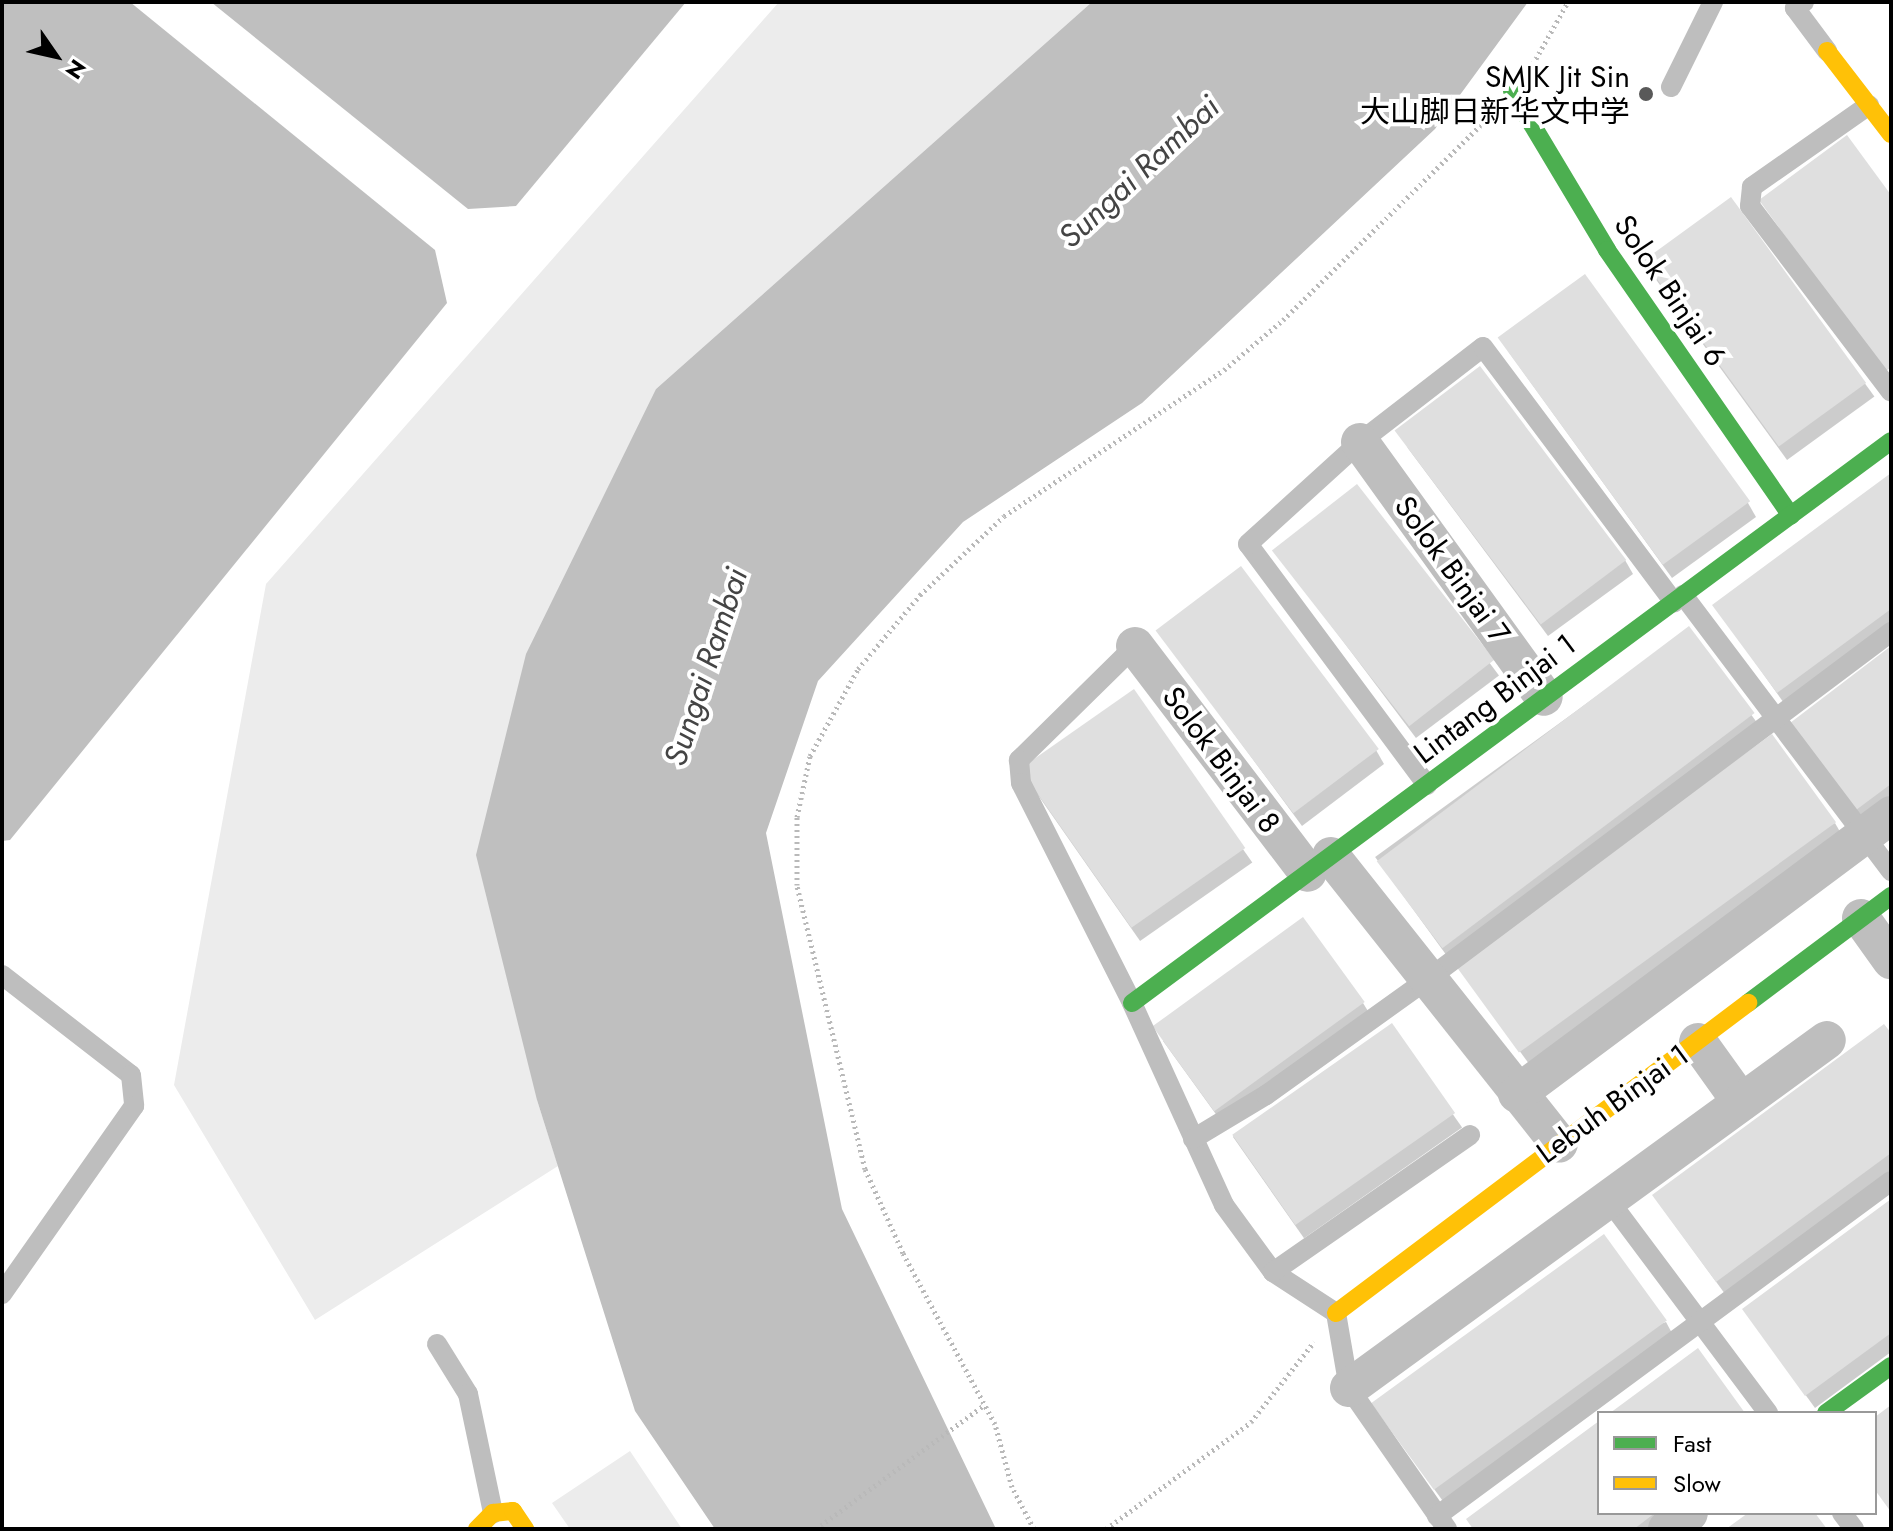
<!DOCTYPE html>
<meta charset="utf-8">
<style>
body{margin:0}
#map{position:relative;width:1893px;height:1531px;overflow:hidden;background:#fff;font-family:Jost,"Noto Sans SC",sans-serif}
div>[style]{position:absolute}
.green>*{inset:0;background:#ececec}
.water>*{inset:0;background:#bfbfbf}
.shadow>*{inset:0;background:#0003;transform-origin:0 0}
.building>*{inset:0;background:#dfdfdf;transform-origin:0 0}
.path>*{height:5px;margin-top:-2.5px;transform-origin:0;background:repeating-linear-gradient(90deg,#b9b9b9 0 2px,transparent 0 6px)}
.lane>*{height:20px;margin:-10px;padding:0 10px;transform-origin:10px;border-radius:10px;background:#bebebe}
.street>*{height:38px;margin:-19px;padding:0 19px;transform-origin:19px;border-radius:19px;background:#bebebe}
.fast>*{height:18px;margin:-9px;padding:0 9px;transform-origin:9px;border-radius:9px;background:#4caf50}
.slow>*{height:18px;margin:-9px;padding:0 9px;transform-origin:9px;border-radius:9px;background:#ffc107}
.dots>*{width:22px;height:22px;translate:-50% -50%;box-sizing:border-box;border:4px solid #fff;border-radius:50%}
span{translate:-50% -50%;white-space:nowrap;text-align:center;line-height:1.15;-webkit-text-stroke:8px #fff;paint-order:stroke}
.poi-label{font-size:30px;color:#000}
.right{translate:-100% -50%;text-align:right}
.street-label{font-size:30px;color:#000}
.water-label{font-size:32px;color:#444;font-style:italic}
.frame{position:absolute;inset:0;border:4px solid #000;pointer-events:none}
.legend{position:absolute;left:1597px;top:1411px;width:280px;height:104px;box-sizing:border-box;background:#fff;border:2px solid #999;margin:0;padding:10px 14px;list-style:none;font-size:24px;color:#000}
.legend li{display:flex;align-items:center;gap:16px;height:40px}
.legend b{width:40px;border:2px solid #999}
.north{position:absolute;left:16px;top:16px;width:80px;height:80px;-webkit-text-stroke:6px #fff;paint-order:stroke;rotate:124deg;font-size:22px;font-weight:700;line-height:32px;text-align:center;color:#000}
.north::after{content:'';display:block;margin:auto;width:28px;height:36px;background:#000;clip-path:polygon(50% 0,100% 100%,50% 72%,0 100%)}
</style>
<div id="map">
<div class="green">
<div style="clip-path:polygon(779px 2px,1092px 2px,656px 389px,537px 1100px,558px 1166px,315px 1320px,174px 1085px,266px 584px)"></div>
<div style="clip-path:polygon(630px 1451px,682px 1529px,570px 1529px,552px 1503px)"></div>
</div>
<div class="water">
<div style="clip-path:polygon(2px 2px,130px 2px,435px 250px,447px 303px,10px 840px,2px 841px)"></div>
<div style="clip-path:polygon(211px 2px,686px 2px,516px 206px,468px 209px)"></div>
<div style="clip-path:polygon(1092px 2px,1528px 2px,1435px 129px,1142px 403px,963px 522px,818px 681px,766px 833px,842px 1209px,996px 1529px,715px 1529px,635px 1411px,537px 1100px,476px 855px,526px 654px,656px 389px)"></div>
</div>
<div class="shadow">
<div style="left:1731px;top:199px;width:244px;height:108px;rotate:54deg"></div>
<div style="clip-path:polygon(1508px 351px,1748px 503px,1756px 517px,1672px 578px)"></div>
<div style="clip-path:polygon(1407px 447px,1625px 560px,1633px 574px,1548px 636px)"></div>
<div style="clip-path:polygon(1891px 475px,1891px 628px,1786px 706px,1715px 606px)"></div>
<div style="left:1357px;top:487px;width:236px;height:104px;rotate:53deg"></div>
<div style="left:1689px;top:629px;width:122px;height:388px;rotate:54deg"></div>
<div style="clip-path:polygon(1159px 632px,1376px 750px,1384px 764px,1302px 826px)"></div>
<div style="clip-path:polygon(1891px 649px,1891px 804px,1866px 823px,1793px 723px)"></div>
<div style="left:1133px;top:692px;width:208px;height:137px;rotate:55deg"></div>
<div style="clip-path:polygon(1835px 823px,1843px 837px,1532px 1068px,1469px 982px)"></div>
<div style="clip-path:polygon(1363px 1003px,1371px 1016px,1223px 1124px,1163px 1041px)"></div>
<div style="left:1391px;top:1026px;width:124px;height:193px;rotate:55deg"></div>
<div style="clip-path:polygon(1891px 1036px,1891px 1172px,1725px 1294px,1663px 1209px)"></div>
<div style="clip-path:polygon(1891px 1201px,1891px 1352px,1815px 1408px,1744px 1310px)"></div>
<div style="clip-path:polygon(1666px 1322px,1673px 1335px,1445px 1504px,1383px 1419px)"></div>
<div style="clip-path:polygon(1599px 1423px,1599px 1513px,1682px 1513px,1660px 1529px,1473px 1529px)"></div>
</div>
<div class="building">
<div style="clip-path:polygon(1847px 135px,1891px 195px,1891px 367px,1884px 373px,1759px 200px)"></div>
<div style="left:1731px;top:197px;width:230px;height:108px;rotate:54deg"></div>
<div style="left:1585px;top:274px;width:281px;height:108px;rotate:54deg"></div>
<div style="left:1480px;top:366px;width:243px;height:107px;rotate:53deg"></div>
<div style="clip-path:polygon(1891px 473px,1891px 609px,1777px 693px,1712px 605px)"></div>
<div style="left:1357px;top:484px;width:223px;height:108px;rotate:52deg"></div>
<div style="left:1241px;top:566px;width:229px;height:107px;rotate:53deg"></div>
<div style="left:1689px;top:626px;width:109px;height:391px;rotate:53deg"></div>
<div style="clip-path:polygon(1891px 646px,1891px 784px,1856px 810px,1790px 723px)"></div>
<div style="left:1134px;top:689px;width:194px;height:139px;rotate:55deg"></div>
<div style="left:1772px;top:734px;width:109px;height:392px;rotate:54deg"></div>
<div style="left:1303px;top:917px;width:105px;height:186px;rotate:54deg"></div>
<div style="left:1392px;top:1023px;width:110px;height:195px;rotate:55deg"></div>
<div style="clip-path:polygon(1884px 1024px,1891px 1033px,1891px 1153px,1716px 1282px,1652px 1195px)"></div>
<div style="clip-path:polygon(1891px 1199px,1891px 1333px,1805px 1396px,1742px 1309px)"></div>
<div style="left:1604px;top:1234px;width:107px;height:288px;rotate:54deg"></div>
<div style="clip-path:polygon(1698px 1348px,1745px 1413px,1610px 1413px)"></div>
<div style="clip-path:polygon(1891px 1405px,1891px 1512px,1875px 1490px,1875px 1417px)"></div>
<div style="clip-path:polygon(1599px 1421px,1599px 1513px,1655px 1513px,1634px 1529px,1473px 1529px,1466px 1519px)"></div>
<div style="clip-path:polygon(1748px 1513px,1815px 1513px,1827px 1529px,1726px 1529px)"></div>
</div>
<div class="path">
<div style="left:1533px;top:64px;width:71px;rotate:-60.6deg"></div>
<div style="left:816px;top:1529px;width:209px;rotate:-36.4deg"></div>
<div style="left:1034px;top:1529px;width:47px;rotate:-117.6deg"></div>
<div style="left:1012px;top:1487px;width:65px;rotate:-105.1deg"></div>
<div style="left:995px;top:1424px;width:194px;rotate:-118.3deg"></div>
<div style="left:903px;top:1253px;width:92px;rotate:-114.3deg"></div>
<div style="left:865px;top:1169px;width:292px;rotate:-103.5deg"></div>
<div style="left:797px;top:885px;width:68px;rotate:-90deg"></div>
<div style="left:797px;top:817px;width:62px;rotate:-78deg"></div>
<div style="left:810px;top:756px;width:99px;rotate:-61.1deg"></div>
<div style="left:858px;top:669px;width:97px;rotate:-50deg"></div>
<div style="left:920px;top:595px;width:115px;rotate:-43.2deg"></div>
<div style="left:1004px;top:516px;width:264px;rotate:-33.6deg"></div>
<div style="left:1224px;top:370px;width:77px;rotate:-40.3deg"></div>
<div style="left:1283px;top:320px;width:285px;rotate:-44.6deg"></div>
<div style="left:1106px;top:1529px;width:180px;rotate:-36.4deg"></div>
<div style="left:1251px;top:1422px;width:102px;rotate:-51.8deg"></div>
</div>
<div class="lane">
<div style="left:1804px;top:2px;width:11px;rotate:146deg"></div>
<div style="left:1795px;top:8px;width:54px;rotate:53.3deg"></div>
<div style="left:1671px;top:87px;width:95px;rotate:-63.7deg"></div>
<div style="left:1869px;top:105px;width:143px;rotate:145deg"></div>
<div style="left:1752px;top:187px;width:19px;rotate:96deg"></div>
<div style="left:1750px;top:206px;width:233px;rotate:52.8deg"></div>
<div style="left:1683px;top:595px;width:346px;rotate:53deg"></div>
<div style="left:1135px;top:646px;width:163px;rotate:135.5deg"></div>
<div style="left:1019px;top:760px;width:23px;rotate:85deg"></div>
<div style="left:1021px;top:783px;width:246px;rotate:63.2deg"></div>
<div style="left:1132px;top:1003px;width:222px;rotate:65.5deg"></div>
<div style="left:1224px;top:1205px;width:83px;rotate:53.8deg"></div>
<div style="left:1273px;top:1272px;width:75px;rotate:33.1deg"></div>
<div style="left:1336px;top:1313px;width:76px;rotate:80.2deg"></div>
<div style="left:1349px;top:1388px;width:172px;rotate:55.2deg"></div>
<div style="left:1427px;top:785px;width:300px;rotate:-126.6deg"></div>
<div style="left:1248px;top:544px;width:151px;rotate:-42.3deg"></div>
<div style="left:1360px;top:442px;width:155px;rotate:-37.7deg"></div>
<div style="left:1483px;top:347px;width:319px;rotate:53.2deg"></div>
<div style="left:2px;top:975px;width:163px;rotate:37.8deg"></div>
<div style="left:131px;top:1075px;width:31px;rotate:84deg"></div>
<div style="left:134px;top:1106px;width:230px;rotate:125.1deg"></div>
<div style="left:1193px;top:1139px;width:85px;rotate:-31.1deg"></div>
<div style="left:1266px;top:1095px;width:199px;rotate:-35.6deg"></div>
<div style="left:1428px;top:979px;width:579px;rotate:-36.85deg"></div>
<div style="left:1608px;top:1199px;width:267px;rotate:53.2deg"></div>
<div style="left:1273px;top:1272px;width:240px;rotate:-34.8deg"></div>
<div style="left:437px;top:1344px;width:59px;rotate:58.2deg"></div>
<div style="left:468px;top:1394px;width:122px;rotate:78.1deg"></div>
<div style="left:1842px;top:1513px;width:20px;rotate:53deg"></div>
<div style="left:1437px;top:1516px;width:564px;rotate:-36.42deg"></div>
</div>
<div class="street">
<div style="left:1360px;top:442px;width:314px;rotate:54.2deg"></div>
<div style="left:1135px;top:646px;width:285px;rotate:52.7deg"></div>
<div style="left:1331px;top:856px;width:367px;rotate:51.6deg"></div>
<div style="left:1861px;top:918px;width:52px;rotate:54.5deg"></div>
<div style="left:1698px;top:1042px;width:74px;rotate:54.4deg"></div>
<div style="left:1517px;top:1094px;width:467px;rotate:-36.7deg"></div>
<div style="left:1349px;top:1388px;width:591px;rotate:-36.06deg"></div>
<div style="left:1667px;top:1529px;width:27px;rotate:-36deg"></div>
</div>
<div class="fast">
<div style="left:1512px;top:91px;width:185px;rotate:59.1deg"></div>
<div style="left:1607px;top:250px;width:323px;rotate:55.3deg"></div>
<div style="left:1132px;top:1003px;width:944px;rotate:-36.52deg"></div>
<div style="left:1748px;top:1003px;width:179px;rotate:-36.8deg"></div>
<div style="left:1826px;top:1413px;width:80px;rotate:-35.9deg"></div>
</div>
<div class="slow">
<div style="left:1827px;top:51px;width:105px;rotate:52.4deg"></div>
<div style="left:1336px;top:1313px;width:516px;rotate:-36.96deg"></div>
<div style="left:477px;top:1529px;width:23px;rotate:-45deg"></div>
<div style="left:493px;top:1513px;width:20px;rotate:-6deg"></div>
<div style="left:513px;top:1511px;width:22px;rotate:56deg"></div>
</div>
<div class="dots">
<div style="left:1646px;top:94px;background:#595959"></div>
</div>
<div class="poi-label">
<span class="right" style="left:1630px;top:94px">SMJK Jit Sin<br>大山脚日新华文中学</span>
</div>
<div class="street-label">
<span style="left:1670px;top:291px;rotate:56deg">Solok Binjai 6</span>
<span style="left:1452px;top:570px;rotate:54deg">Solok Binjai 7</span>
<span style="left:1495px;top:699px;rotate:-37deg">Lintang Binjai 1</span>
<span style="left:1221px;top:760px;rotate:53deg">Solok Binjai 8</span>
<span style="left:1613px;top:1104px;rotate:-36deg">Lebuh Binjai 1</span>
</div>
<div class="water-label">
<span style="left:1139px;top:172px;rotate:-43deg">Sungai Rambai</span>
<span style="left:706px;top:667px;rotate:-72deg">Sungai Rambai</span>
</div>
<div class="frame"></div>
<ul class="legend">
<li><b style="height:10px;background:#4caf50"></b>Fast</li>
<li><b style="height:10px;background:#ffc107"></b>Slow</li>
</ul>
<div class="north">N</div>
</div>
